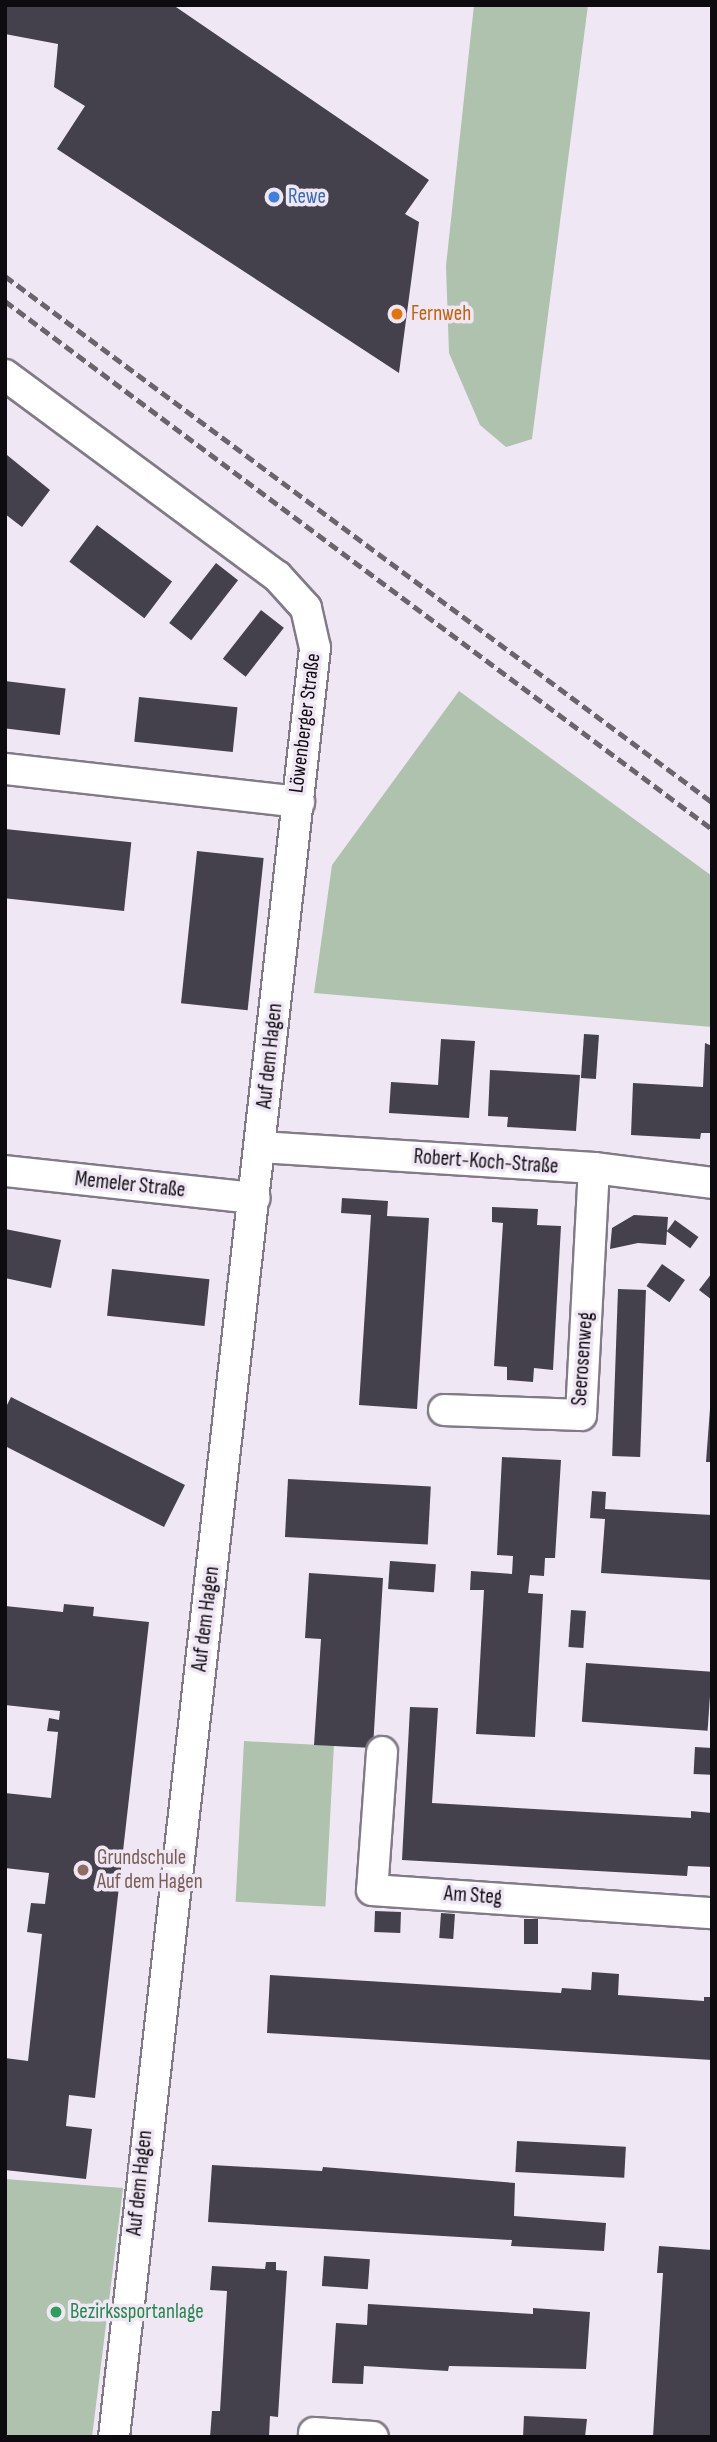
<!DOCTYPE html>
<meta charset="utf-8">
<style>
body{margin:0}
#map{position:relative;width:717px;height:2442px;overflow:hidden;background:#f0e7f5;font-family:"Sofia Sans Condensed",sans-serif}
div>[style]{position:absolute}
.green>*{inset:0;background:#afc2ae;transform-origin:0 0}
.building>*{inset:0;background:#44404c;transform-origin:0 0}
.roads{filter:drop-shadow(2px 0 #827a87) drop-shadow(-2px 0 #827a87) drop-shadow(0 2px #827a87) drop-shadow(0 -2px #827a87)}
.street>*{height:30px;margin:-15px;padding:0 15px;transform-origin:15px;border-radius:15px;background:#fff}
.rail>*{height:5px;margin-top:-2.5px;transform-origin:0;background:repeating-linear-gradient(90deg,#6a646d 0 10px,transparent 0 15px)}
.dots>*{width:19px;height:19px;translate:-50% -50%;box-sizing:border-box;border:4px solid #f0e7f5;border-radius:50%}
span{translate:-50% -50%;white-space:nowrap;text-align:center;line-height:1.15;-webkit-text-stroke:7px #f0e7f5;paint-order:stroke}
.shop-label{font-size:21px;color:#366cbe}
.left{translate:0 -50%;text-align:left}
.food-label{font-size:21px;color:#c56008}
.street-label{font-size:21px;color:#0e0b10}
.education-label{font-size:21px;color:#785e54}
.leisure-label{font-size:21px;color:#27864d}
.frame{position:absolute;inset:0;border:7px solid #0e0b10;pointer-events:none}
</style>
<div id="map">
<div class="green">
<div style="clip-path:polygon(474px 5px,588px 5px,532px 439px,506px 447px,480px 425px,449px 353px,446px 266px)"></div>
<div style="clip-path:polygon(459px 691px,712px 876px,712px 1027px,314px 993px,332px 865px)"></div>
<div style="left:244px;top:1741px;width:90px;height:161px;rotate:3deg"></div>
<div style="clip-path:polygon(5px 2179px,123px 2188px,92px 2437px,5px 2437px)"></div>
</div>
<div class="building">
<div style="clip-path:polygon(5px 5px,173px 5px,429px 180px,405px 214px,419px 222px,399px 373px,57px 149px,85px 106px,54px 87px,58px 44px,5px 34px)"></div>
<div style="clip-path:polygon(7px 455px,50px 490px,22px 527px,5px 514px)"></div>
<div style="left:97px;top:525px;width:94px;height:46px;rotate:37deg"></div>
<div style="left:216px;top:563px;width:28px;height:76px;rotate:38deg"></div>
<div style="left:261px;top:610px;width:29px;height:62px;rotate:38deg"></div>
<div style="left:5px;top:681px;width:61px;height:47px;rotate:7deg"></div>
<div style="left:139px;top:697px;width:99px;height:45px;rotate:6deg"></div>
<div style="left:5px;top:829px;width:127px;height:69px;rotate:6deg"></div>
<div style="left:197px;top:851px;width:67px;height:153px;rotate:6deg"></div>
<div style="left:584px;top:1034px;width:15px;height:44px;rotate:4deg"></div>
<div style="clip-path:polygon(441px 1039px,475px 1041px,469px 1118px,389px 1113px,391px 1082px,438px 1085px)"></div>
<div style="clip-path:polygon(705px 1043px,712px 1046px,712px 1133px,701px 1133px,700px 1139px,631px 1135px,633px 1083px,703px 1087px)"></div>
<div style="clip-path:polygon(490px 1070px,580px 1075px,576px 1131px,507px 1127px,508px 1117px,488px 1116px)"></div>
<div style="clip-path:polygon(342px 1198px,388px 1201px,387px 1216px,429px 1218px,417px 1409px,359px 1405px,371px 1215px,341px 1213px)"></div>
<div style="clip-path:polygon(492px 1207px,538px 1209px,537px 1225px,561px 1226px,553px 1370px,534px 1368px,533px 1382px,507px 1380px,507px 1367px,494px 1366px,503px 1223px,492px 1222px)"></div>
<div style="clip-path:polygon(634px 1215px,668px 1217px,666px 1245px,638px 1243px,610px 1249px,612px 1228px)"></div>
<div style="left:675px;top:1220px;width:29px;height:14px;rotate:36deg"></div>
<div style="clip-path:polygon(5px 1229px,61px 1240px,51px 1288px,5px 1278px)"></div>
<div style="left:662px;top:1264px;width:28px;height:27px;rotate:35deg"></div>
<div style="left:112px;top:1269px;width:98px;height:47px;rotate:6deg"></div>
<div style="clip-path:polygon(712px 1273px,712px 1300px,699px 1290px)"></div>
<div style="left:618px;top:1289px;width:28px;height:167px;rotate:2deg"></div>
<div style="clip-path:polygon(11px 1397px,185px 1485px,164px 1527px,5px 1446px,5px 1409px)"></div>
<div style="clip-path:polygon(710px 1409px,712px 1409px,712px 1462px,706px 1462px)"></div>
<div style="clip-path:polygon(502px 1457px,561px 1460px,555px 1558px,545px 1558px,544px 1576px,530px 1575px,528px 1593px,543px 1594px,535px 1737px,476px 1734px,484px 1590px,470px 1590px,471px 1571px,512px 1574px,513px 1556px,497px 1555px)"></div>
<div style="left:288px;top:1479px;width:143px;height:58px;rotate:3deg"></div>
<div style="clip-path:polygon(592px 1491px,606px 1492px,605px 1509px,712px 1515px,712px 1580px,601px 1573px,605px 1519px,590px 1518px)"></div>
<div style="left:390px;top:1561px;width:46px;height:28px;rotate:4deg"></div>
<div style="clip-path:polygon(309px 1573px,383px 1578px,373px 1748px,314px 1745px,321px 1639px,305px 1638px)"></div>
<div style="clip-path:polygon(64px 1604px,94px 1607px,93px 1616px,149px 1622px,95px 2098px,69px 2095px,66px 2126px,92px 2129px,86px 2179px,5px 2170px,5px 2058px,28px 2061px,42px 1934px,27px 1932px,31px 1903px,45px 1904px,49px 1873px,5px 1868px,5px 1793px,51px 1798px,58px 1732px,47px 1731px,49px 1718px,59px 1720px,60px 1711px,5px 1705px,5px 1606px,63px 1612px)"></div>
<div style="left:571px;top:1610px;width:15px;height:37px;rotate:4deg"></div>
<div style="left:586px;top:1663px;width:126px;height:59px;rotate:4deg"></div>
<div style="clip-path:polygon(410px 1707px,438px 1708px,432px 1803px,691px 1818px,691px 1811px,712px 1813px,712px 1867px,688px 1866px,687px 1876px,402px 1860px)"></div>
<div style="left:695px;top:1747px;width:17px;height:27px;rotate:3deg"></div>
<div style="left:375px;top:1911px;width:26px;height:21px;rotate:2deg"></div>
<div style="left:441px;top:1913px;width:14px;height:25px;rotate:4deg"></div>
<div style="left:524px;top:1919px;width:14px;height:25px"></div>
<div style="clip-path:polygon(592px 1972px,619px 1974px,618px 1995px,704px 2001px,704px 1997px,712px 1997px,712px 2060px,267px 2033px,270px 1975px,561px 1993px,562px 1988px,591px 1990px)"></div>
<div style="left:517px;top:2141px;width:109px;height:31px;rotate:3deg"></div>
<div style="clip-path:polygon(212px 2165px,322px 2171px,323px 2167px,515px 2183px,514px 2216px,606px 2223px,604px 2251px,511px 2246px,512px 2240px,208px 2222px)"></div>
<div style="clip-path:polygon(659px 2246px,712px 2250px,712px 2437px,653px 2437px,663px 2273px,657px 2273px)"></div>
<div style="left:324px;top:2256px;width:46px;height:30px;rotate:4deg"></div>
<div style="clip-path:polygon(266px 2262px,276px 2262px,276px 2270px,287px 2271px,278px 2417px,270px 2416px,269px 2437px,210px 2437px,212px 2411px,220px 2411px,227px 2291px,210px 2290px,212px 2266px,265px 2269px)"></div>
<div style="clip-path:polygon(368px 2304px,533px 2314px,533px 2308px,590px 2312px,586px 2369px,449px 2366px,448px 2371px,364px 2366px,363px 2384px,332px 2383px,336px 2323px,367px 2325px)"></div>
<div style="clip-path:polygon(524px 2416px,587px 2419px,585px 2437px,523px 2437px)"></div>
</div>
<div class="roads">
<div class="street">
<div style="left:5px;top:375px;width:338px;rotate:36.5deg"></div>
<div style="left:277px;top:576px;width:43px;rotate:47.8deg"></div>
<div style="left:306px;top:608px;width:41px;rotate:77.3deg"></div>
<div style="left:315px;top:648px;width:1800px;rotate:96.41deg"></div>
<div style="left:5px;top:769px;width:296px;rotate:6.4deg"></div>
<div style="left:260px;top:1147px;width:335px;rotate:3.6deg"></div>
<div style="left:594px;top:1168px;width:119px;rotate:7.2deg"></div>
<div style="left:5px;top:1171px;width:251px;rotate:6.2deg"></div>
<div style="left:444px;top:1410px;width:137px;rotate:2.1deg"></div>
<div style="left:581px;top:1415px;width:247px;rotate:-87deg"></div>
<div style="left:382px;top:1752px;width:138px;rotate:94.1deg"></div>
<div style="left:372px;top:1890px;width:341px;rotate:3.9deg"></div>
<div style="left:314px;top:2433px;width:59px;rotate:3.9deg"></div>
</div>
</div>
<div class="rail">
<div style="left:5px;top:276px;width:881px;rotate:36.65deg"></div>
<div style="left:5px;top:301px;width:882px;rotate:36.75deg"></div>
</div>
<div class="dots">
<div style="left:274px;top:197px;background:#3f7fe0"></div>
<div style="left:397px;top:314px;background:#e8710a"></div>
<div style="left:83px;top:1870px;background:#8d6e63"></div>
<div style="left:56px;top:2312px;background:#2e9e5b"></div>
</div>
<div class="shop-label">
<span class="left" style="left:288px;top:197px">Rewe</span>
</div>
<div class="food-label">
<span class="left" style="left:411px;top:314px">Fernweh</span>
</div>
<div class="street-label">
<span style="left:305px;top:723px;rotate:-83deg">Löwenberger Straße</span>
<span style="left:270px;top:1056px;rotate:-84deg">Auf dem Hagen</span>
<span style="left:486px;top:1162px;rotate:4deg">Robert-Koch-Straße</span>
<span style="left:130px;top:1185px;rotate:6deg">Memeler Straße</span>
<span style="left:583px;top:1359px;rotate:-86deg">Seerosenweg</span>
<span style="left:206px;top:1619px;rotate:-83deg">Auf dem Hagen</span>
<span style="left:473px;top:1896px;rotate:4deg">Am Steg</span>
<span style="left:140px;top:2183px;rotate:-84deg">Auf dem Hagen</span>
</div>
<div class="education-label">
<span class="left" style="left:97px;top:1870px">Grundschule<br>Auf dem Hagen</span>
</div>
<div class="leisure-label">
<span class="left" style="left:70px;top:2312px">Bezirkssportanlage</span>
</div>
<div class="frame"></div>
</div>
